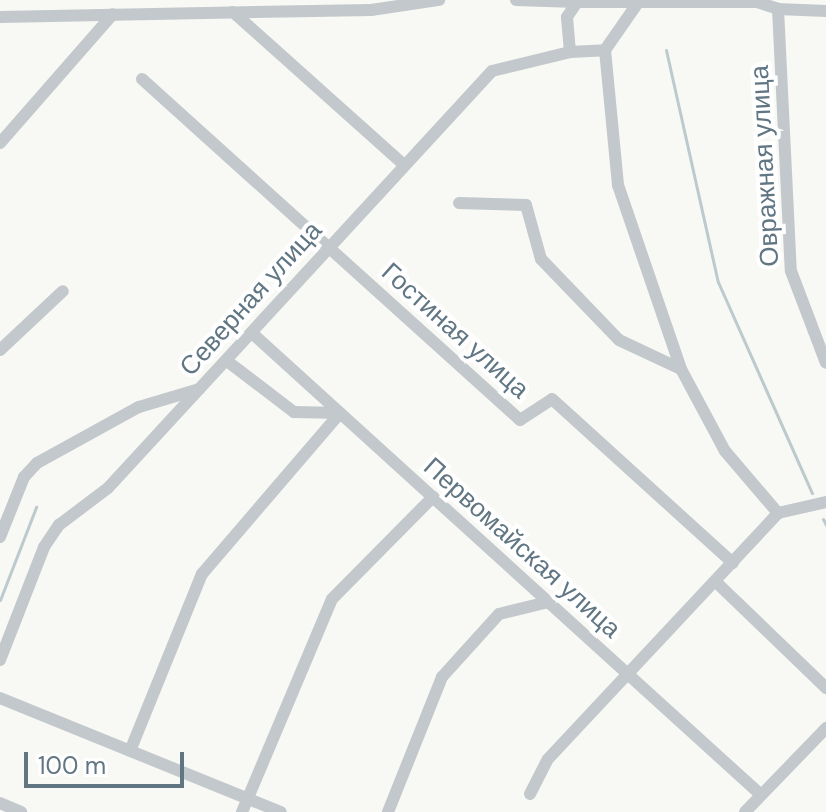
<!DOCTYPE html>
<meta charset="utf-8">
<style>
body{margin:0}
#map{position:relative;width:826px;height:812px;overflow:hidden;background:#f8f8f4;font-family:"DM Sans",sans-serif}
div>[style]{position:absolute}
.stream>*{height:3px;margin:-1.5px;padding:0 1.5px;transform-origin:1.5px;border-radius:1.5px;background:#bccace}
.minor>*{height:12px;margin:-6px;padding:0 6px;transform-origin:6px;border-radius:6px;background:#c2c8cb}
span{translate:-50% -50%;white-space:nowrap;text-align:center;line-height:1.15;-webkit-text-stroke:8px #fff;paint-order:stroke}
.street-label{font-size:26px;color:#607683}
.scale{position:absolute;left:24px;top:752px;width:160px;height:36px;box-sizing:border-box;border:4px solid #607683;border-top:0;padding-left:10px;font-size:24px;line-height:28px;white-space:nowrap;color:#607683;-webkit-text-stroke:6px #fff;paint-order:stroke}
</style>
<div id="map">
<div class="stream">
<div style="left:666px;top:50px;width:238px;rotate:77.4deg"></div>
<div style="left:718px;top:282px;width:231px;rotate:66deg"></div>
<div style="left:823px;top:519px;width:7px;rotate:63deg"></div>
<div style="left:0;top:600px;width:100px;rotate:-68.8deg"></div>
</div>
<div class="minor">
<div style="left:516px;top:0;width:61px;rotate:1.9deg"></div>
<div style="left:778px;top:9px;width:262px;rotate:87.2deg"></div>
<div style="left:791px;top:271px;width:98px;rotate:69.2deg"></div>
<div style="left:233px;top:12px;width:229px;rotate:41.8deg"></div>
<div style="left:0;top:17px;width:371px;rotate:-1.1deg"></div>
<div style="left:371px;top:10px;width:69px;rotate:-8.4deg"></div>
<div style="left:605px;top:50px;width:136px;rotate:84.5deg"></div>
<div style="left:618px;top:185px;width:194px;rotate:71.1deg"></div>
<div style="left:681px;top:369px;width:93px;rotate:61.8deg"></div>
<div style="left:725px;top:451px;width:82px;rotate:49.5deg"></div>
<div style="left:605px;top:50px;width:60px;rotate:-55.2deg"></div>
<div style="left:570px;top:52px;width:35px;rotate:-95deg"></div>
<div style="left:567px;top:17px;width:18px;rotate:-56deg"></div>
<div style="left:577px;top:2px;width:180px"></div>
<div style="left:757px;top:2px;width:22px;rotate:18deg"></div>
<div style="left:778px;top:9px;width:48px;rotate:2.4deg"></div>
<div style="left:142px;top:79px;width:509px;rotate:42.05deg"></div>
<div style="left:520px;top:420px;width:38px;rotate:-33deg"></div>
<div style="left:552px;top:399px;width:244px;rotate:42.2deg"></div>
<div style="left:0;top:143px;width:171px;rotate:-48.8deg"></div>
<div style="left:459px;top:203px;width:67px;rotate:1.7deg"></div>
<div style="left:526px;top:205px;width:56px;rotate:74.5deg"></div>
<div style="left:541px;top:259px;width:112px;rotate:46.1deg"></div>
<div style="left:619px;top:340px;width:68px;rotate:25.1deg"></div>
<div style="left:253px;top:334px;width:685px;rotate:42.22deg"></div>
<div style="left:0;top:350px;width:86px;rotate:-43.1deg"></div>
<div style="left:227px;top:361px;width:84px;rotate:37.3deg"></div>
<div style="left:294px;top:412px;width:46px;rotate:1.2deg"></div>
<div style="left:0;top:537px;width:65px;rotate:-68.2deg"></div>
<div style="left:24px;top:477px;width:19px;rotate:-47deg"></div>
<div style="left:37px;top:463px;width:116px;rotate:-28.8deg"></div>
<div style="left:139px;top:407px;width:63px;rotate:-16.7deg"></div>
<div style="left:716px;top:582px;width:153px;rotate:43.9deg"></div>
<div style="left:0;top:660px;width:121px;rotate:-68.7deg"></div>
<div style="left:44px;top:547px;width:27px;rotate:-56deg"></div>
<div style="left:59px;top:525px;width:61px;rotate:-37.1deg"></div>
<div style="left:108px;top:488px;width:567px;rotate:-47.36deg"></div>
<div style="left:492px;top:71px;width:80px;rotate:-13.7deg"></div>
<div style="left:570px;top:52px;width:35px;rotate:-3deg"></div>
<div style="left:0;top:698px;width:303px;rotate:22.1deg"></div>
<div style="left:130px;top:751px;width:191px;rotate:-67.9deg"></div>
<div style="left:202px;top:574px;width:212px;rotate:-49.4deg"></div>
<div style="left:530px;top:794px;width:39px;rotate:-63deg"></div>
<div style="left:548px;top:759px;width:337px;rotate:-46.9deg"></div>
<div style="left:778px;top:513px;width:49px;rotate:-12.9deg"></div>
<div style="left:0;top:803px;width:23px;rotate:23deg"></div>
<div style="left:242px;top:812px;width:231px;rotate:-67.1deg"></div>
<div style="left:332px;top:599px;width:144px;rotate:-45.3deg"></div>
<div style="left:388px;top:812px;width:145px;rotate:-68.2deg"></div>
<div style="left:442px;top:677px;width:85px;rotate:-47.9deg"></div>
<div style="left:499px;top:614px;width:50px;rotate:-13.8deg"></div>
<div style="left:745px;top:812px;width:117px;rotate:-46deg"></div>
</div>
<div class="street-label">
<span style="left:765px;top:166px;rotate:-93deg">Овражная улица</span>
<span style="left:251px;top:299px;rotate:-48deg">Северная улица</span>
<span style="left:455px;top:331px;rotate:42deg">Гостиная улица</span>
<span style="left:522px;top:548px;rotate:42deg">Первомайская улица</span>
</div>
<div class="scale">100 m</div>
</div>
